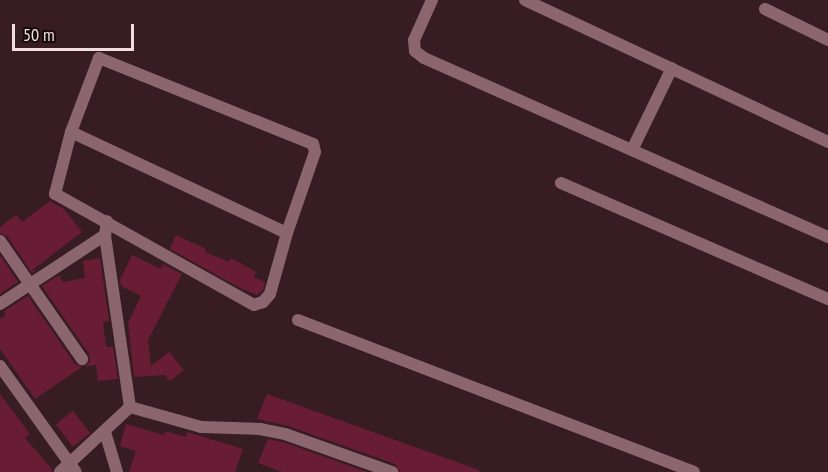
<!DOCTYPE html>
<style>
body{margin:0}
#map{position:relative;width:828px;height:472px;overflow:hidden;background:#371c23;font-family:"PT Sans Narrow",sans-serif}
div>[style]{position:absolute}
.building>*{inset:0;background:#691c36;transform-origin:0 0}
.street>*{height:12px;margin:-6px;padding:0 6px;transform-origin:6px;border-radius:6px;background:#8c666f}
span{translate:-50% -50%;white-space:nowrap;text-align:center;line-height:1.15;-webkit-text-stroke:5px #170a0d;paint-order:stroke}
.scale{position:absolute;left:12px;top:24px;width:122px;height:27px;box-sizing:border-box;border:3px solid #f0dde0;border-top:0;padding-left:8px;font-size:18px;line-height:21px;white-space:nowrap;color:#f0dde0;-webkit-text-stroke:4px #170a0d;paint-order:stroke}
</style>
<div id="map">
<div class="building">
<div style="clip-path:polygon(50px 201px,64px 209px,82px 232px,31px 271px,37px 270px,32px 273px,7px 236px,0 233px,0 227px,16px 215px,22px 222px)"></div>
<div style="clip-path:polygon(176px 235px,206px 249px,205px 252px,229px 262px,231px 258px,256px 272px,254px 277px,265px 282px,263px 290px,257px 295px,240px 288px,170px 249px)"></div>
<div style="clip-path:polygon(0 255px,18px 282px,0 294px)"></div>
<div style="clip-path:polygon(132px 255px,161px 269px,163px 264px,182px 274px,148px 340px,151px 366px,169px 352px,184px 370px,170px 381px,165px 375px,134px 377px,128px 323px,141px 296px,121px 286px,120px 280px)"></div>
<div style="clip-path:polygon(100px 258px,109px 321px,103px 322px,106px 347px,113px 347px,118px 379px,98px 381px,96px 365px,84px 367px,90px 362px,89px 354px,42px 286px,59px 275px,63px 282px,85px 278px,83px 261px)"></div>
<div style="clip-path:polygon(28px 296px,75px 364px,82px 367px,35px 399px,0 349px,0 319px,6px 315px,4px 311px)"></div>
<div style="clip-path:polygon(0 394px,30px 434px,25px 438px,52px 469px,52px 472px,0 472px)"></div>
<div style="clip-path:polygon(267px 394px,479px 470px,479px 472px,400px 472px,395px 464px,288px 426px,257px 419px)"></div>
<div style="left:73px;top:411px;width:28px;height:22px;rotate:52deg"></div>
<div style="clip-path:polygon(126px 424px,164px 435px,165px 431px,186px 437px,187px 432px,243px 449px,235px 472px,129px 472px,136px 451px,120px 446px)"></div>
<div style="clip-path:polygon(268px 439px,283px 442px,367px 472px,282px 472px,258px 463px)"></div>
</div>
<div class="street">
<div style="left:432px;top:0;width:44px;rotate:114.2deg"></div>
<div style="left:414px;top:40px;width:11px;rotate:85deg"></div>
<div style="left:415px;top:51px;width:11px;rotate:38deg"></div>
<div style="left:424px;top:58px;width:442px;rotate:23.9deg"></div>
<div style="left:525px;top:0;width:335px;rotate:25.1deg"></div>
<div style="left:765px;top:9px;width:70px;rotate:26.2deg"></div>
<div style="left:99px;top:58px;width:231px;rotate:21.9deg"></div>
<div style="left:313px;top:144px;width:8px;rotate:76deg"></div>
<div style="left:315px;top:152px;width:86px;rotate:109.1deg"></div>
<div style="left:287px;top:233px;width:63px;rotate:105.6deg"></div>
<div style="left:270px;top:294px;width:11px;rotate:131deg"></div>
<div style="left:263px;top:302px;width:9px;rotate:162deg"></div>
<div style="left:254px;top:305px;width:228px;rotate:-150.8deg"></div>
<div style="left:55px;top:194px;width:64px;rotate:-75.5deg"></div>
<div style="left:71px;top:132px;width:79px;rotate:-69.3deg"></div>
<div style="left:71px;top:132px;width:238px;rotate:25.1deg"></div>
<div style="left:632px;top:150px;width:91px;rotate:-64deg"></div>
<div style="left:561px;top:183px;width:291px;rotate:23.5deg"></div>
<div style="left:0;top:241px;width:144px;rotate:55.2deg"></div>
<div style="left:0;top:304px;width:126px;rotate:-33.3deg"></div>
<div style="left:298px;top:320px;width:424px;rotate:21deg"></div>
<div style="left:0;top:366px;width:130px;rotate:54.4deg"></div>
<div style="left:130px;top:407px;width:74px;rotate:15.7deg"></div>
<div style="left:201px;top:427px;width:59px;rotate:1.9deg"></div>
<div style="left:260px;top:429px;width:25px;rotate:11deg"></div>
<div style="left:285px;top:434px;width:114px;rotate:19.6deg"></div>
<div style="left:105px;top:432px;width:42px;rotate:73.3deg"></div>
<div style="left:60px;top:472px;width:96px;rotate:-42.9deg"></div>
<div style="left:130px;top:407px;width:174px;rotate:-98.3deg"></div>
<div style="left:105px;top:235px;width:14px;rotate:-82deg"></div>
</div>
<div class="scale">50 m</div>
</div>
